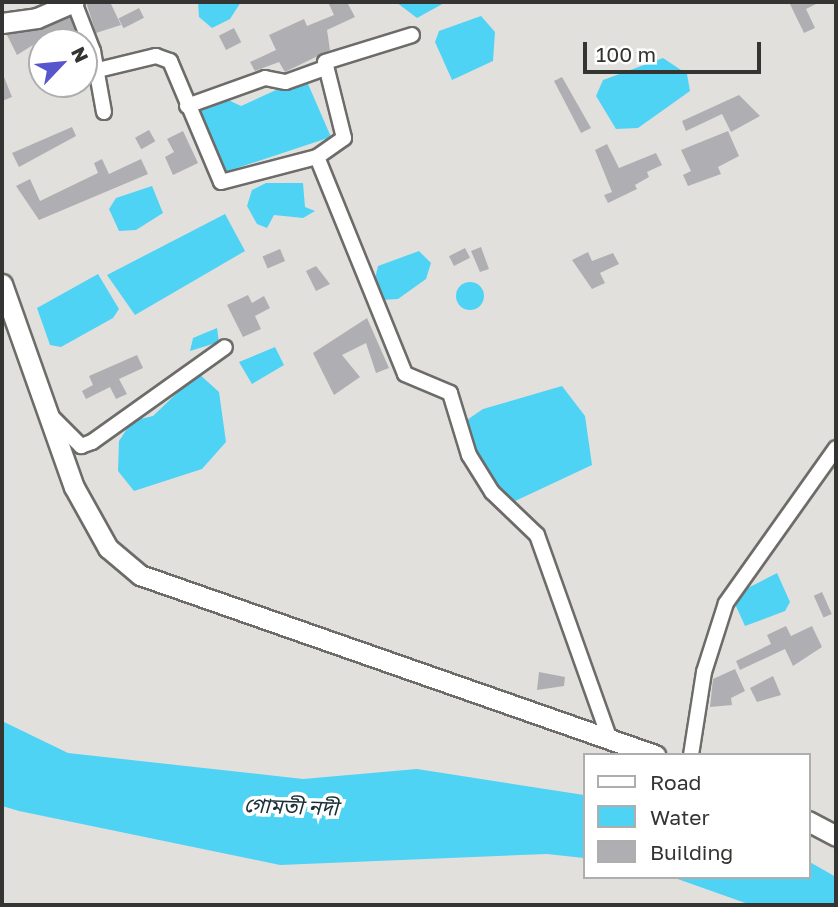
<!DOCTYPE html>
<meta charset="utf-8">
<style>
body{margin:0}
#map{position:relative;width:838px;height:907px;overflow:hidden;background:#e1e0dd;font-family:"Golos Text","Noto Sans Bengali",sans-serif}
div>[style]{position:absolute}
.water>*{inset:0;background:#4ed3f5}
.round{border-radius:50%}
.building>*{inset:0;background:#afafb3;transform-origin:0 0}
.roads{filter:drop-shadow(2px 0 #6d6c69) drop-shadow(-2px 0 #6d6c69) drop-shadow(0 2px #6d6c69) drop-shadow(0 -2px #6d6c69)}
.street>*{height:14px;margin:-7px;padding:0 7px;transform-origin:7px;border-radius:7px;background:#fff}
.secondary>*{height:19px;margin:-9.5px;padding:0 9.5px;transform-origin:9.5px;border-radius:9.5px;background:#fff}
span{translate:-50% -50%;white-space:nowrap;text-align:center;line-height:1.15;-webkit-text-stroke:7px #fff;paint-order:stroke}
.water-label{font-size:21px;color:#1a3037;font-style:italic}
.frame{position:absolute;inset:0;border:4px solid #343432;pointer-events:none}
.legend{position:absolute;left:583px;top:753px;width:228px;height:126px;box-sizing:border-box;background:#fff;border:2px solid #aeaead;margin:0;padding:9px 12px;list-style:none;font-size:21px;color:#343432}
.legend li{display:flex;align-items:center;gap:14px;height:35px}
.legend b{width:35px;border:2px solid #aeaead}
.north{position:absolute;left:28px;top:28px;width:70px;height:70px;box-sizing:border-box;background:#fff;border:2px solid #aeaead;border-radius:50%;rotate:64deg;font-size:19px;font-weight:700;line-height:28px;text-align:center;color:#343432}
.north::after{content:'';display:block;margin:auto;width:24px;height:32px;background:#5756cd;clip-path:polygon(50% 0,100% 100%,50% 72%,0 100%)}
.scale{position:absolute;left:583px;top:42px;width:178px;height:32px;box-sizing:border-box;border:4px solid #343432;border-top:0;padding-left:9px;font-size:21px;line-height:24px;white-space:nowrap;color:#343432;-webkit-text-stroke:5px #fff;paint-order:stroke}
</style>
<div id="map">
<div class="water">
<div style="clip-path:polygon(241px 2px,230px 19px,212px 28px,199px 17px,198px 2px)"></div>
<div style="clip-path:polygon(396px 2px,446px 2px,417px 18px)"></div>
<div style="clip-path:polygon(481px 16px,495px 32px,493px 61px,452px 80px,435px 42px,439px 31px)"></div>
<div style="clip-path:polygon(663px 58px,687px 74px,690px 91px,638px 128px,616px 129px,596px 96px,603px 80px)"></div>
<div style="clip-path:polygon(305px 77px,331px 137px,219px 174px,191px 109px,222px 97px,241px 106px)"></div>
<div style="clip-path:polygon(266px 183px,303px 183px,305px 207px,315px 211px,303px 218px,274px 215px,267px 228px,257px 224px,247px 206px,252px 190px)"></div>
<div style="clip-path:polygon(152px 186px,163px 213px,136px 230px,119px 231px,109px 209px,116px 198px)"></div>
<div style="clip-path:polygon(225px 214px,245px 251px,135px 315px,107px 275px)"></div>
<div style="clip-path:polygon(419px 251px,431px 263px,426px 279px,398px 299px,382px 300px,374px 283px,378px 266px)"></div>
<div style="clip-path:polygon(98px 274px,119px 309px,113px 318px,61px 347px,50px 345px,37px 308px)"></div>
<div class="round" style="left:456px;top:282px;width:28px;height:28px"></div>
<div style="clip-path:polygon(217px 328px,219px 342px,190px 351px,193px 338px)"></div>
<div style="clip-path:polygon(275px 347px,284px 365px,252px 384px,239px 362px)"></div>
<div style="clip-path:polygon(198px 373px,219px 392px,226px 442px,202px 469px,134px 491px,118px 471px,119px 441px,132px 421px,153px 416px)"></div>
<div style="clip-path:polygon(562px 386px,585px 416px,592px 465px,513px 502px,487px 482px,464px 422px,483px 409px)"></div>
<div style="clip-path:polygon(777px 573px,790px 602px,785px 611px,745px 626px,735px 604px,742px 591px)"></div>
<div style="clip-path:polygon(2px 721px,68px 753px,303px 779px,417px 769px,584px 795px,584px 858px,547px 854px,280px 865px,19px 811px,2px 806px)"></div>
<div style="clip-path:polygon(808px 861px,836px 877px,836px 905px,751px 905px,672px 877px,808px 877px)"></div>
</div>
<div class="building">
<div style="clip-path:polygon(86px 2px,110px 2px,121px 25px,96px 33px)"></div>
<div style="clip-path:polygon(328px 2px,347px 2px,355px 17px,327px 30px,330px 50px,285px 72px,279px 62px,255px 71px,250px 62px,276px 50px,269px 35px,304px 19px,307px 26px,334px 15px)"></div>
<div style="clip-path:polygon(789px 2px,820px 2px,806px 9px,815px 28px,804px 33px)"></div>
<div style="left:139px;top:8px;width:11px;height:23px;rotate:63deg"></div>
<div style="clip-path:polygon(70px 17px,79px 41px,64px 42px,57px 30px,17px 55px,7px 35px)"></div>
<div style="left:234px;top:28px;width:16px;height:17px;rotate:63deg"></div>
<div style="clip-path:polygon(2px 72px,12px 97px,2px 101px)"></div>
<div style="clip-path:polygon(562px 77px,591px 128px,581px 133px,554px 81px)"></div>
<div style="clip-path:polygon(739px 95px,760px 116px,731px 132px,722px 114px,686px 131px,682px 121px)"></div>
<div style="clip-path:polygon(72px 127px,76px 136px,19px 167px,12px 153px)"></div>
<div style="left:149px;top:130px;width:13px;height:16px;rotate:61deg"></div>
<div style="clip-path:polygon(183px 131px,198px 163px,173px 175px,165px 157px,174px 152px,167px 139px)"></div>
<div style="clip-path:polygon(728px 131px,739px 156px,718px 167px,721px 174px,688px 186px,683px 175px,691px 171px,681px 150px)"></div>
<div style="clip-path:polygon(607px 144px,619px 168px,656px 153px,662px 165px,647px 172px,649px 177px,635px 185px,637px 189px,608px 203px,604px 195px,612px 192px,595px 150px)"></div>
<div style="clip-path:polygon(102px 159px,109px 174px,141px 159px,148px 174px,39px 220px,16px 186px,30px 179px,40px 201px,98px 173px,94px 163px)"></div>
<div style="clip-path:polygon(481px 247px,489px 269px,480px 272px,471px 251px)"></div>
<div style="left:465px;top:248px;width:11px;height:18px;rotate:63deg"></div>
<div style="left:280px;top:249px;width:13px;height:19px;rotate:67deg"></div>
<div style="clip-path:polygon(588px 252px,592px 261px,613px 253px,619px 264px,600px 273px,605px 283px,592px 289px,572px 260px)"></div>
<div style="clip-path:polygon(316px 266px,330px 284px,316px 291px,306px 271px)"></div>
<div style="clip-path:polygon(248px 295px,252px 303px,264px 296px,270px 308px,255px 316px,261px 329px,243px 337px,227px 305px)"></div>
<div style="clip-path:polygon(367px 318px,389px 368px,376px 373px,366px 343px,342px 355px,360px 377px,334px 395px,313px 353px)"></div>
<div style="clip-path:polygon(137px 355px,143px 368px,119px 379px,127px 394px,116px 399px,110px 387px,86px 399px,82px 391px,93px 385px,89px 376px)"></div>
<div style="left:822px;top:592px;width:24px;height:9px;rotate:66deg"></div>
<div style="clip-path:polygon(786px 626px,791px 636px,812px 626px,822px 647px,793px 666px,785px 649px,740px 670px,736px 661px,771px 644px,767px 635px)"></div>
<div style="clip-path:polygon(735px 669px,745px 691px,731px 698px,732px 705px,710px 707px,713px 679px)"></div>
<div style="clip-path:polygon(539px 672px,565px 677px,564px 686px,537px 690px)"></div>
<div style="clip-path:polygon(773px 676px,781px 695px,757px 702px,750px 688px)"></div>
</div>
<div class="roads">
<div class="street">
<div style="left:74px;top:2px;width:53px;rotate:68.8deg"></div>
<div style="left:93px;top:51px;width:62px;rotate:79.8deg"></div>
<div style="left:98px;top:70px;width:60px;rotate:-13.6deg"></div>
<div style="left:156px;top:56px;width:15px;rotate:20deg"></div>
<div style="left:170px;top:61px;width:131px;rotate:67.1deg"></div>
<div style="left:221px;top:182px;width:99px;rotate:-14.6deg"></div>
<div style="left:317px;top:157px;width:234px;rotate:67.9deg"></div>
<div style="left:405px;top:374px;width:49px;rotate:22.9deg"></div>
<div style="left:450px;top:393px;width:65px;rotate:73deg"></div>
<div style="left:469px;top:455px;width:44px;rotate:58.1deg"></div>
<div style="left:492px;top:492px;width:62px;rotate:43.7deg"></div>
<div style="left:537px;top:535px;width:214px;rotate:70.4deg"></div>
<div style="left:187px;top:106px;width:83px;rotate:-19.7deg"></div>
<div style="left:265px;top:78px;width:21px;rotate:11deg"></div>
<div style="left:286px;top:82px;width:41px;rotate:-19.7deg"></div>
<div style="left:317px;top:157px;width:33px;rotate:-35deg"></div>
<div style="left:344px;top:138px;width:78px;rotate:-104deg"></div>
<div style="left:325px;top:62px;width:91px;rotate:-17.2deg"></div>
<div style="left:53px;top:418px;width:40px;rotate:45deg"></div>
<div style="left:81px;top:446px;width:12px;rotate:-20deg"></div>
<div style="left:92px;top:442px;width:163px;rotate:-35.5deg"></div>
<div style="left:691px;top:755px;width:84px;rotate:-81.1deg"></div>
<div style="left:704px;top:672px;width:72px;rotate:-72.3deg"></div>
<div style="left:726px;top:603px;width:190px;rotate:-54.6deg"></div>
</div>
<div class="secondary">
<div style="left:2px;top:23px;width:35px;rotate:-8deg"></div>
<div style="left:37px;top:18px;width:40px;rotate:-23.4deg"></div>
<div style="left:2px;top:284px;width:215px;rotate:70.5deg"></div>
<div style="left:74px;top:487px;width:70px;rotate:60.9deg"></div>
<div style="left:108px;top:548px;width:42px;rotate:40.2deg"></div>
<div style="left:140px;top:575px;width:546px;rotate:19.27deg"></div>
<div style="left:808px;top:821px;width:32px;rotate:28deg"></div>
</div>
</div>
<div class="water-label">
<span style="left:291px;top:806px;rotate:2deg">গোমতী নদী</span>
</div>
<div class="frame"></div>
<ul class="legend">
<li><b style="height:9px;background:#fff"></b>Road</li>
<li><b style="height:19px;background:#4ed3f5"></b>Water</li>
<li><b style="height:19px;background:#afafb3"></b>Building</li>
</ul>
<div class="north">N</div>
<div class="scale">100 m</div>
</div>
